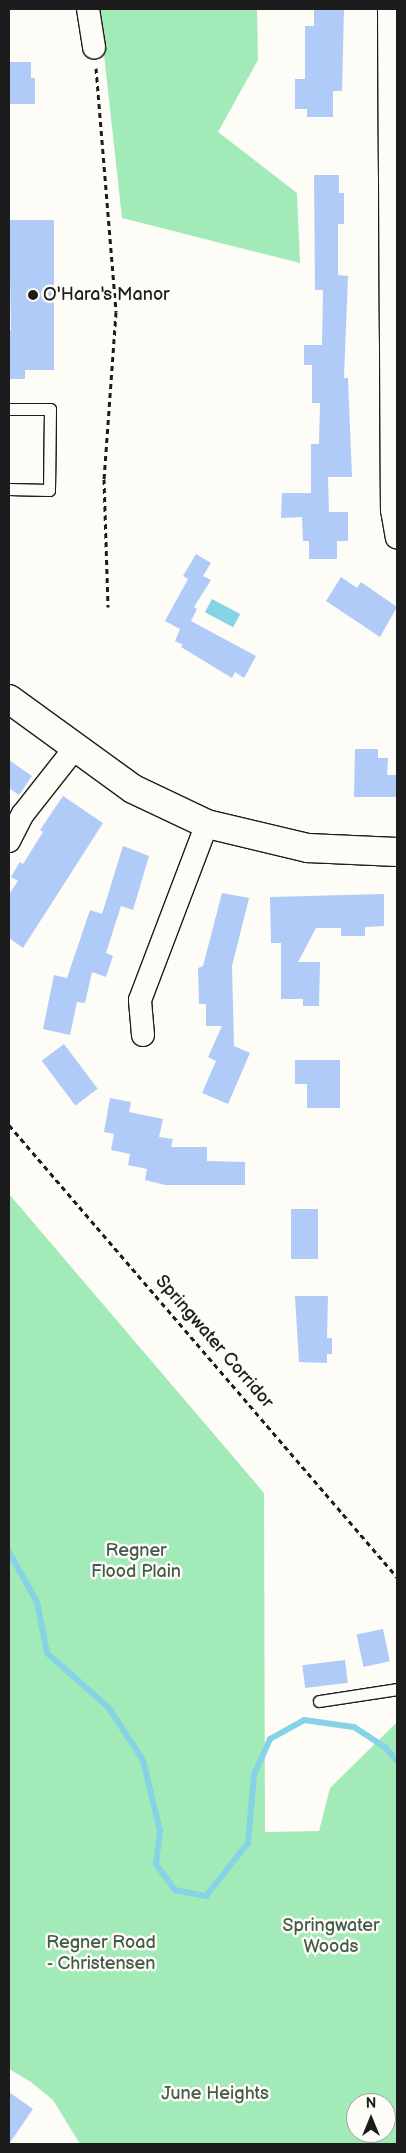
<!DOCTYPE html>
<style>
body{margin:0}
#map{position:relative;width:406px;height:2153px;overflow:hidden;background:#fdfcf7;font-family:"Balsamiq Sans",sans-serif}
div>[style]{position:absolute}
.green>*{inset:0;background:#a2ebb9}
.water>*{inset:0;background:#85d3e4;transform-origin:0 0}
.stream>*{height:6px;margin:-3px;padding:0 3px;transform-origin:3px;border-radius:3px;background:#85d3e4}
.building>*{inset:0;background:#b0cbf8;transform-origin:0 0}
.path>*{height:3px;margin-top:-1.5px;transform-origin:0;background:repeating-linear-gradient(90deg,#1c1c1c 0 5px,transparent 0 9px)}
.roads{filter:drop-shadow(1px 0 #1c1c1c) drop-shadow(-1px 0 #1c1c1c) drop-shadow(0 1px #1c1c1c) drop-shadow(0 -1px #1c1c1c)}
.lane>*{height:11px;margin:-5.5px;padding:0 5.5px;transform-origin:5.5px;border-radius:5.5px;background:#fdfcf7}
.street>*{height:22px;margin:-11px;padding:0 11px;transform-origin:11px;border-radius:11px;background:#fdfcf7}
.secondary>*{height:28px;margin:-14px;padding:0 14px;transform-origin:14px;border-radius:14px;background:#fdfcf7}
.dots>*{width:14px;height:14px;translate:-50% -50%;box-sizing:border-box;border:2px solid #fdfcf7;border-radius:50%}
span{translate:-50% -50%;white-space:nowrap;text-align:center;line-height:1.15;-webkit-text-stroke:5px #fdfcf7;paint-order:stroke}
.poi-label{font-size:18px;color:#1c1c1c}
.left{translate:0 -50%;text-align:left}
.street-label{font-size:18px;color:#1c1c1c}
.park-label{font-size:18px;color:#445a4b}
.frame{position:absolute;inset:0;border:10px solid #1c1c1c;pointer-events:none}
.north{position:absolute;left:346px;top:2093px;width:50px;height:50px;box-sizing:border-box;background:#fdfcf7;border:1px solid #a3a29f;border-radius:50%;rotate:0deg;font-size:14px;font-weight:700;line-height:20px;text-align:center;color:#1c1c1c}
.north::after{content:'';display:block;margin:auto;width:18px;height:22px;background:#1c1c1c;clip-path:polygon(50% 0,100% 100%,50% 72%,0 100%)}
</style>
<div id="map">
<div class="green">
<div style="clip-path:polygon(99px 9px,257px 9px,258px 60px,218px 132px,297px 193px,300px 263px,122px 218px)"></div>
<div style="clip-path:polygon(evenodd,9px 1194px,264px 1493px,265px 1832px,319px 1831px,330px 1788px,397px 1722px,397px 2144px,80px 2144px,53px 2100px,31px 2082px,9px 2069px,9px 1194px,356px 2103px,386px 2103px,386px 2133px,356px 2133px,356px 2103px)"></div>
</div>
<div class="water">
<div style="left:212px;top:599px;width:32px;height:15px;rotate:28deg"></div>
</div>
<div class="stream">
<div style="left:9px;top:1552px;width:57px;rotate:60.8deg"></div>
<div style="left:37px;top:1602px;width:52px;rotate:78.9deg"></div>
<div style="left:47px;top:1653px;width:83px;rotate:41.6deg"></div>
<div style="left:109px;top:1708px;width:62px;rotate:56.8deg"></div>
<div style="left:143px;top:1760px;width:73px;rotate:76.5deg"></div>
<div style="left:160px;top:1831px;width:33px;rotate:97deg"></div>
<div style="left:156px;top:1864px;width:32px;rotate:54deg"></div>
<div style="left:175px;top:1890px;width:32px;rotate:11deg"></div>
<div style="left:206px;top:1896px;width:68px;rotate:-51.6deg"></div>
<div style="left:248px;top:1843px;width:68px;rotate:-85deg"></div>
<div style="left:254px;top:1775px;width:39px;rotate:-66deg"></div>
<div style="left:270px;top:1739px;width:39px;rotate:-29deg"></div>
<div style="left:304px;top:1720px;width:50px;rotate:8deg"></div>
<div style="left:354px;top:1727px;width:38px;rotate:33deg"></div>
<div style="left:386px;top:1748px;width:17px;rotate:50deg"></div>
</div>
<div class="building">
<div style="clip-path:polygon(314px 9px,344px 9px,342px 91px,333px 91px,333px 117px,307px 117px,307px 109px,295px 109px,295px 79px,305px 79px,305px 26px,314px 26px)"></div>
<div style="clip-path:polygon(9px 62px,31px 62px,31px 78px,35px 78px,35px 104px,9px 104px)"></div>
<div style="clip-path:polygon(314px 175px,339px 175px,339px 193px,344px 193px,344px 224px,338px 224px,338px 275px,348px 276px,344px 378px,348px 378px,352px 477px,328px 477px,329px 512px,348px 512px,348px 541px,337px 541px,337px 559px,309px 559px,309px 541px,303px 541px,302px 517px,281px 518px,282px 493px,311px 493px,311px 444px,319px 444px,320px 403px,312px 403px,312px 365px,304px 365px,304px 345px,322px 345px,323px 290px,315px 290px)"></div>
<div style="clip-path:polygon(9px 220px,54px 220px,54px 370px,25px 370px,25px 379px,9px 379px,9px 330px,11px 330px)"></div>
<div style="clip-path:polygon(196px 554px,211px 563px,203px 576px,211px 580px,194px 607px,197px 609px,191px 621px,256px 656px,244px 678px,235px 672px,232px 678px,181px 647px,183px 645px,175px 641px,180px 629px,165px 621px,188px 579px,183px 576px)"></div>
<div style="clip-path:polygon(341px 577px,357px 588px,361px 582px,397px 607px,380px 637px,326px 601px)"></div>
<div style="clip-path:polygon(355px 749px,378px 749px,378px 758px,388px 758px,387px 775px,397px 775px,397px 797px,354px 797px)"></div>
<div style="clip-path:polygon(9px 760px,32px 776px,19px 795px,9px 788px)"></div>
<div style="clip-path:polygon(63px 796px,103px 823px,23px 948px,9px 938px,9px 894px,18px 881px,11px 877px,20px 862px,23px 864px,43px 832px,40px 830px)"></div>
<div style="clip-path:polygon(123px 846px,149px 856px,133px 910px,121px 906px,106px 953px,113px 956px,106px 977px,92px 972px,85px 1003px,77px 1002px,70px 1035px,43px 1029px,54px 975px,67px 978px,90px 910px,102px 914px)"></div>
<div style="clip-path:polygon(222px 893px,249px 898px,232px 966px,234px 1046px,250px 1053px,228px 1104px,202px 1093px,216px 1061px,208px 1057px,222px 1026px,206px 1026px,206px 1004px,199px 1004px,198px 968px,203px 966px)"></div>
<div style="clip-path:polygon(384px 894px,384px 926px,365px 927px,365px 936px,341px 936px,341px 928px,316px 928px,298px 962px,320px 962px,319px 1006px,303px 1006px,303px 999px,281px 999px,281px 943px,271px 943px,270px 897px)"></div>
<div style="left:64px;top:1044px;width:56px;height:28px;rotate:53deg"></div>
<div style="clip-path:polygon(295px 1060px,340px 1060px,340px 1108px,307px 1108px,307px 1084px,295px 1084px)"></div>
<div style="clip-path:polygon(110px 1098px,131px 1102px,129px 1112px,163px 1119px,159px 1137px,173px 1139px,171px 1147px,207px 1147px,207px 1161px,245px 1162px,245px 1185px,165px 1185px,145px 1180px,147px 1169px,128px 1165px,130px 1154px,111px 1150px,114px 1134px,104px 1132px)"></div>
<div style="left:291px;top:1209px;width:27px;height:50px"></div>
<div style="clip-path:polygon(295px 1296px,328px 1296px,327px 1338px,332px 1338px,332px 1354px,327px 1354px,327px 1363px,299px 1362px)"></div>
<div style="left:383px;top:1629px;width:33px;height:27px;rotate:78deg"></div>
<div style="left:345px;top:1660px;width:23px;height:43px;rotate:83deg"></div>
<div style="clip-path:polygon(9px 2092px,33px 2109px,9px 2144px)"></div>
</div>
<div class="path">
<div style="left:96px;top:68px;width:245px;rotate:85.3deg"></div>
<div style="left:116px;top:312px;width:167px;rotate:94.1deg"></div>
<div style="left:104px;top:479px;width:128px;rotate:88.2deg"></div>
<div style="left:9px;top:1125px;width:596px;rotate:49.36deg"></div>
</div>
<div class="roads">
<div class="lane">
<div style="left:9px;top:409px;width:41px"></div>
<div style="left:50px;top:409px;width:81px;rotate:90.7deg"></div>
<div style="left:49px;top:490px;width:40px;rotate:-178.6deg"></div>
<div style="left:319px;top:1701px;width:79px;rotate:-8.7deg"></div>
</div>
<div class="street">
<div style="left:88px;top:9px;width:39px;rotate:81deg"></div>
<div style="left:389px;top:9px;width:501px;rotate:89.66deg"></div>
<div style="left:392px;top:510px;width:28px;rotate:80deg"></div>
<div style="left:9px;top:841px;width:30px;rotate:-63deg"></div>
<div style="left:23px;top:814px;width:84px;rotate:-51.8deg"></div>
<div style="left:143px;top:1035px;width:35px;rotate:-95deg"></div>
<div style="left:140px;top:1000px;width:188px;rotate:-69.2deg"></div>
</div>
<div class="secondary">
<div style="left:9px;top:699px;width:153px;rotate:36deg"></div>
<div style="left:133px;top:789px;width:82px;rotate:25.3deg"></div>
<div style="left:207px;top:824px;width:104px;rotate:13.4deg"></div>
<div style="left:308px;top:848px;width:89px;rotate:2.6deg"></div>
</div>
</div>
<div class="dots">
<div style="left:33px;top:295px;background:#1c1c1c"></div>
</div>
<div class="poi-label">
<span class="left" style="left:43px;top:295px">O'Hara's Manor</span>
</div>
<div class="street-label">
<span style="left:214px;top:1342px;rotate:49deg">Springwater Corridor</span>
</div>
<div class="park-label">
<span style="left:136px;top:1562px">Regner<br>Flood Plain</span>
<span style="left:331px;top:1937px">Springwater<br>Woods</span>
<span style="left:101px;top:1954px">Regner Road<br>- Christensen</span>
<span style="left:215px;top:2094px">June Heights</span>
</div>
<div class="frame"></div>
<div class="north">N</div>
</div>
